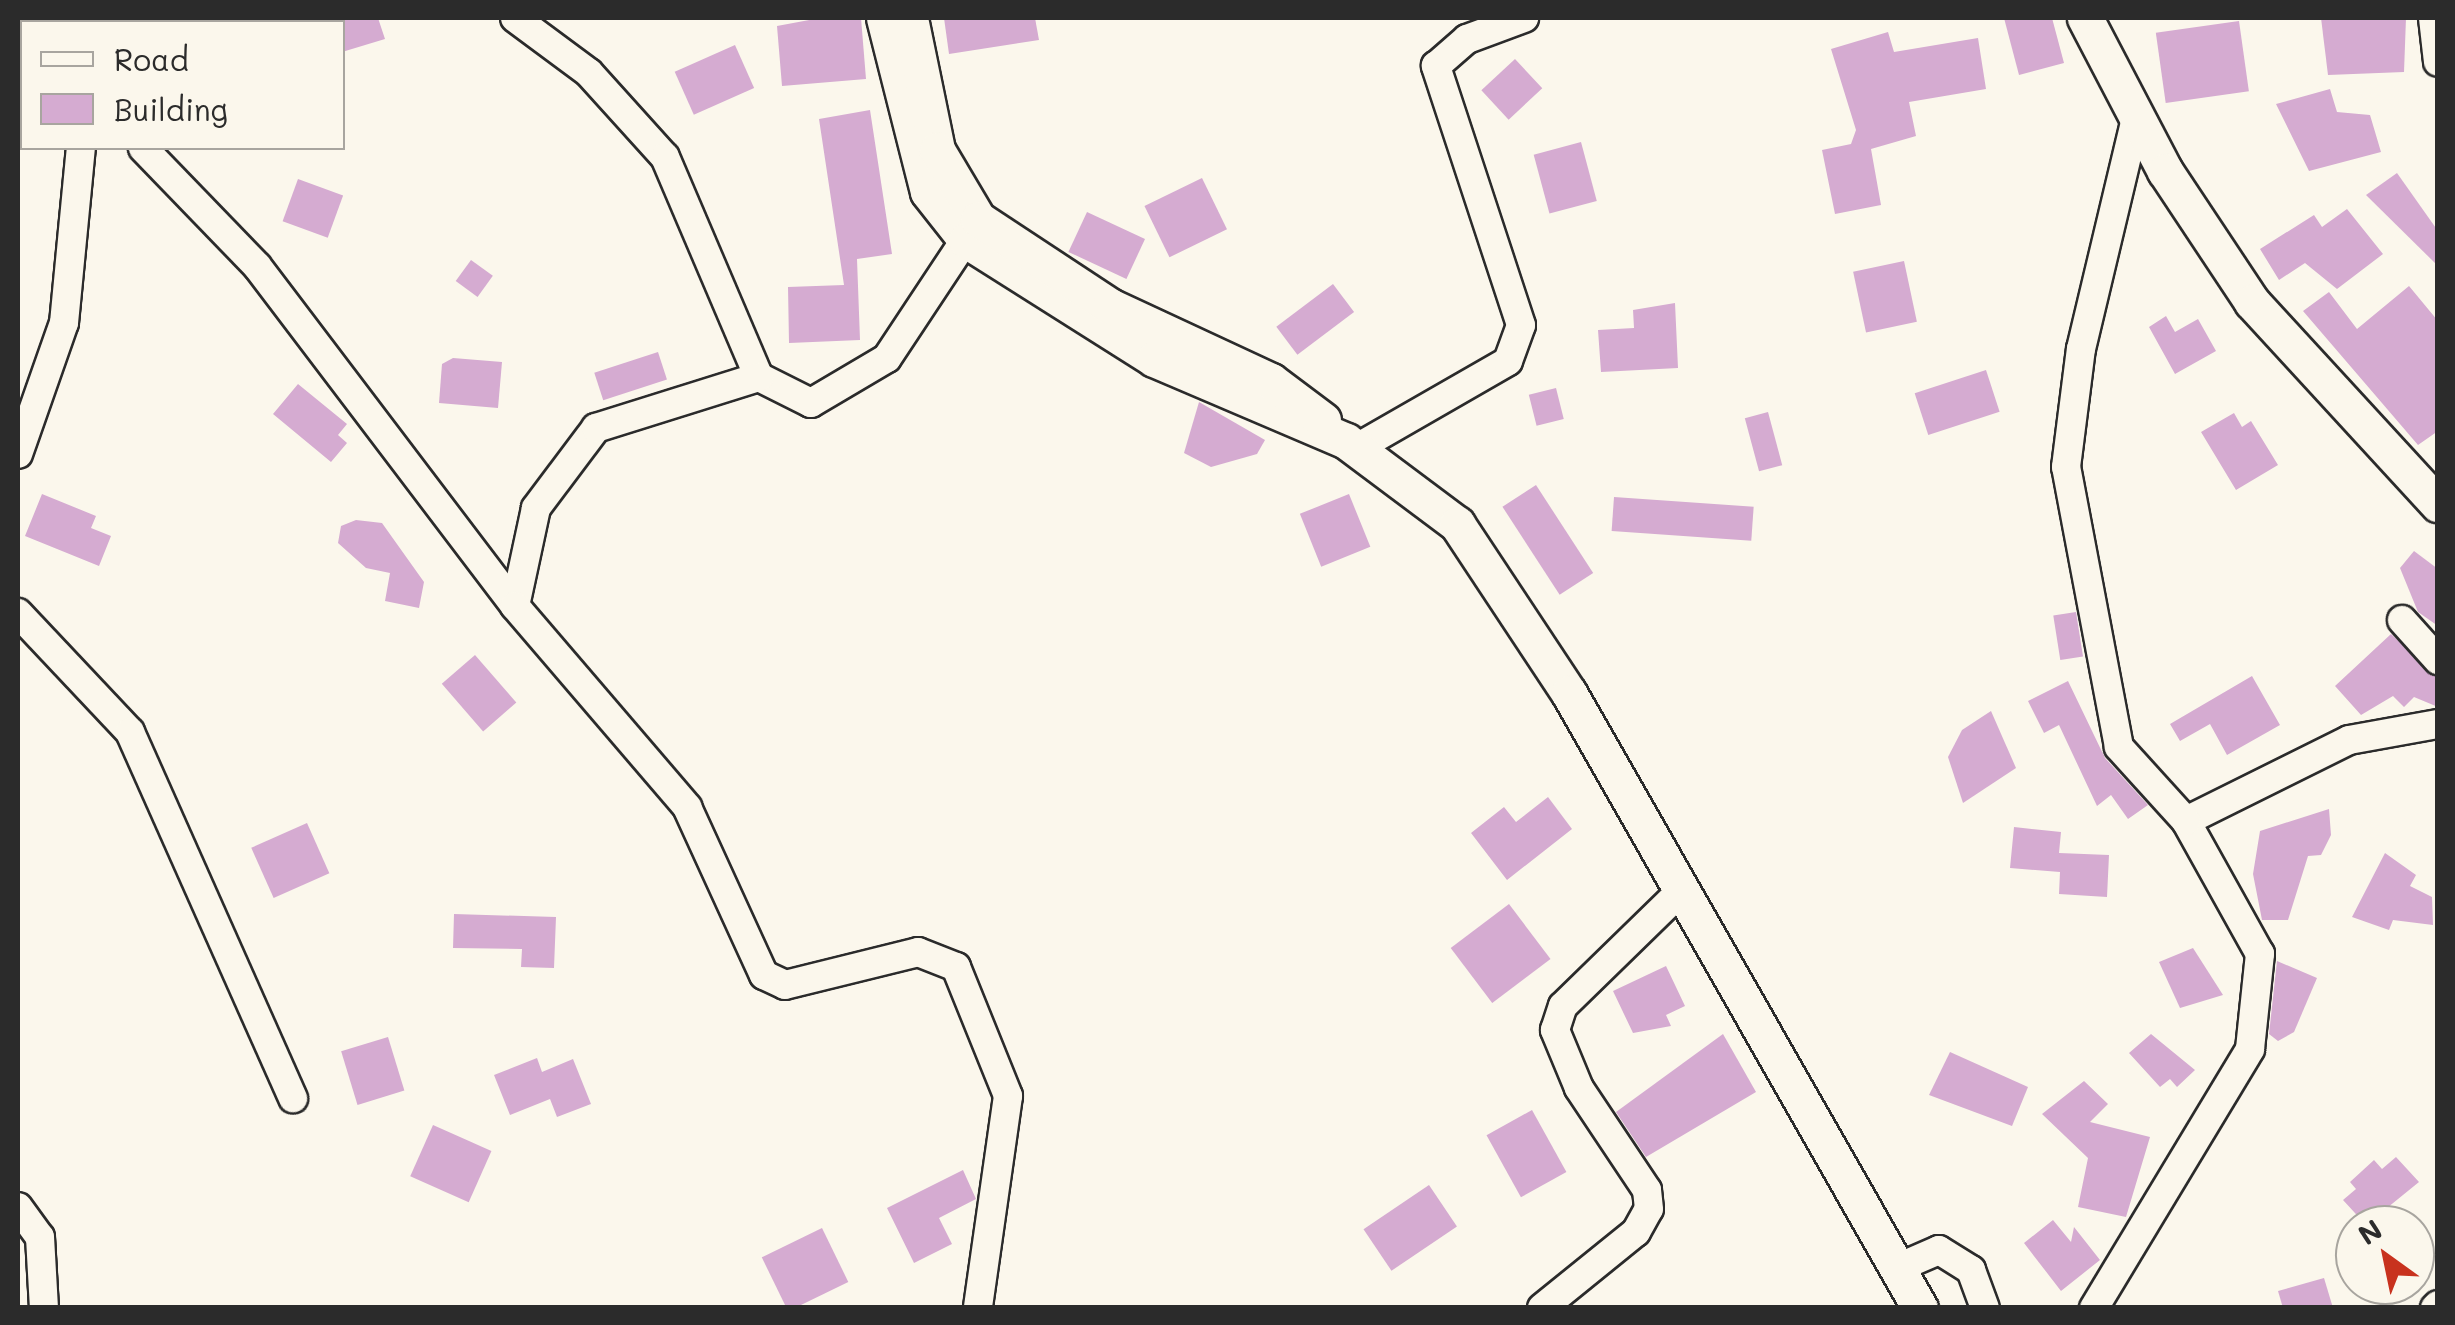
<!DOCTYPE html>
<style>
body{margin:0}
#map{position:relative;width:2455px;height:1325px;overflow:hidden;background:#fbf7ec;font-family:Mali,sans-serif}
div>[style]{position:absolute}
.building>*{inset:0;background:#d5abd1;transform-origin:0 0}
.roads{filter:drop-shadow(2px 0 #2b2b2b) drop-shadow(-2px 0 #2b2b2b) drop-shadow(0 2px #2b2b2b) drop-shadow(0 -2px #2b2b2b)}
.minor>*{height:28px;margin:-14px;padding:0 14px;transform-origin:14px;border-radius:14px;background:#fbf7ec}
.major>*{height:35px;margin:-17.5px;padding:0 17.5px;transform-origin:17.5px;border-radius:17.5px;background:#fbf7ec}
span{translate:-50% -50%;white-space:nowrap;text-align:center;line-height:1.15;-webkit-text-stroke:10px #fbf7ec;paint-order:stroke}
.frame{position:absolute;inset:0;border:20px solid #2b2b2b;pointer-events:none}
.legend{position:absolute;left:20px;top:20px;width:325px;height:130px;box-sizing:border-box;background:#fbf7ec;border:2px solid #a8a59f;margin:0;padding:12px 18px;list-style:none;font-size:30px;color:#2b2b2b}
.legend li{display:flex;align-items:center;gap:20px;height:50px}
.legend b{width:50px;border:2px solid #a8a59f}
.north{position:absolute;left:2335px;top:1205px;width:100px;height:100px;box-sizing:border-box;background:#fbf7ec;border:2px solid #a8a59f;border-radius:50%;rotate:327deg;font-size:28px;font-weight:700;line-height:40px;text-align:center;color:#2b2b2b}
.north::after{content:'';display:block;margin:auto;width:35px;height:45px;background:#c8321e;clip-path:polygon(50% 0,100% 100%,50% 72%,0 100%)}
</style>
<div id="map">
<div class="building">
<div style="clip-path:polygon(342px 18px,378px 18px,385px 39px,342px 52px)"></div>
<div style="clip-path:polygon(820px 18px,861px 18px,866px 79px,782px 86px,777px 26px)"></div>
<div style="clip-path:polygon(944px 18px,1035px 18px,1039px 40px,949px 54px)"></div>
<div style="clip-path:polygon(2004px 18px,2052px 18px,2064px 63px,2019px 75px)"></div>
<div style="clip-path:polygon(2321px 18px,2406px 18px,2404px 72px,2328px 75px)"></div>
<div style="left:2239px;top:21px;width:71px;height:84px;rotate:82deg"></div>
<div style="clip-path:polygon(1888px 32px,1894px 52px,1978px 38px,1986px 89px,1909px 102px,1916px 136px,1871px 149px,1881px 205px,1835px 214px,1822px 150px,1851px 144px,1856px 130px,1831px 49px)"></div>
<div style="left:735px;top:45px;width:47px;height:66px;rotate:66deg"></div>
<div style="left:1515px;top:59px;width:40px;height:46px;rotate:47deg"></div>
<div style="clip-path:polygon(2330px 89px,2337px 112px,2370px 115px,2381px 152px,2309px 171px,2276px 104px)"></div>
<div style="clip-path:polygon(870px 110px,892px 254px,857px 259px,860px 340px,789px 343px,788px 287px,844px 285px,819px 119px)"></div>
<div style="left:1581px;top:142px;width:61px;height:49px;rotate:75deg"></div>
<div style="clip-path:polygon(2397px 173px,2438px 231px,2438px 266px,2366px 195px)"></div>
<div style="left:1202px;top:178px;width:57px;height:64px;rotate:64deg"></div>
<div style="left:298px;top:179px;width:48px;height:45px;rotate:20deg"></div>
<div style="clip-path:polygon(2347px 209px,2383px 254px,2337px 289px,2305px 263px,2279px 280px,2260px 249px,2314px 215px,2322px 227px)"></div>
<div style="left:1087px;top:212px;width:64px;height:44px;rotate:25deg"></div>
<div style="left:471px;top:260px;width:27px;height:26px;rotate:36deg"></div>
<div style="left:1904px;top:261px;width:62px;height:52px;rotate:78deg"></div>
<div style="left:1333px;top:284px;width:35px;height:71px;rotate:53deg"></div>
<div style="clip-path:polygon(2409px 286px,2438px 321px,2438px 431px,2418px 445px,2303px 311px,2329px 292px,2357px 329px)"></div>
<div style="clip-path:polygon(1675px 303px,1678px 368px,1601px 372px,1598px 330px,1634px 328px,1633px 310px)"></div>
<div style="clip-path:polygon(2166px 316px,2175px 332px,2198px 319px,2216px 351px,2175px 374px,2149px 327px)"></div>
<div style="left:658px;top:352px;width:29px;height:67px;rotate:72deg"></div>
<div style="clip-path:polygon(453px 358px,502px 362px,498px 408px,439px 403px,442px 364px)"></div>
<div style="left:1986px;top:370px;width:44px;height:75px;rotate:72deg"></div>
<div style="clip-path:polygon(298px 384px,347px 424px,338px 435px,347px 443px,331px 462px,273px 414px)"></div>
<div style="left:1556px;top:388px;width:32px;height:28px;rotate:76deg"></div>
<div style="clip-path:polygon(1199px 402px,1265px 440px,1257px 454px,1211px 467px,1184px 453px)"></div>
<div style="left:1768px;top:412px;width:55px;height:24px;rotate:75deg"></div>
<div style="clip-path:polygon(2234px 413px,2242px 427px,2251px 421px,2278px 465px,2236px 490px,2201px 432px)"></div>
<div style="left:1536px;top:485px;width:105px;height:40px;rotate:57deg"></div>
<div style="clip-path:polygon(42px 494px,96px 516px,91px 528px,111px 536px,99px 566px,25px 536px)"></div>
<div style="left:1349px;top:494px;width:57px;height:53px;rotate:68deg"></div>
<div style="left:1614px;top:497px;width:140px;height:34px;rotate:4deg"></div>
<div style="clip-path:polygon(356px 520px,382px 523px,424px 582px,419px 608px,385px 601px,390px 573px,366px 568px,338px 543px,341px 526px)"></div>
<div style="clip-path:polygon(2414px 551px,2438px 569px,2438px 626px,2418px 612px,2400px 568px)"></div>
<div style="left:2076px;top:612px;width:45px;height:23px;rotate:81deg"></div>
<div style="clip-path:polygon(2391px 634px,2438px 677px,2438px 707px,2414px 697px,2404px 707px,2393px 696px,2361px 715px,2335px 686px)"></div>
<div style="left:475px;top:655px;width:63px;height:44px;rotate:49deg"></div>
<div style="clip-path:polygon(2252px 676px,2280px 725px,2227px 755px,2210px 724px,2180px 741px,2170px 724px)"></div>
<div style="clip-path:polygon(2068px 681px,2105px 758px,2148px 805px,2128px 819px,2111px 795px,2097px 806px,2059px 725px,2044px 733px,2028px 701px)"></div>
<div style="clip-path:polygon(1991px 711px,2016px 768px,1963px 803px,1948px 757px,1962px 730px)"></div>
<div style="clip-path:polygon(1548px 797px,1572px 829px,1507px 880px,1471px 833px,1504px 807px,1516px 822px)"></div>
<div style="clip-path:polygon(2329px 809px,2331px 835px,2321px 855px,2308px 856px,2288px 920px,2262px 920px,2253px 874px,2260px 831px)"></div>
<div style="left:307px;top:823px;width:55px;height:61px;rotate:66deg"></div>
<div style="clip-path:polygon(2014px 827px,2061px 832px,2059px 853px,2109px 855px,2107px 897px,2059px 894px,2060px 872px,2010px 868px)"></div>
<div style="clip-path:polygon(2385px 853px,2416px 875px,2410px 886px,2432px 897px,2433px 925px,2393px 920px,2389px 930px,2352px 917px)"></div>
<div style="left:1509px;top:904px;width:69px;height:73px;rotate:53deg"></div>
<div style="clip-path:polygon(454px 914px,556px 917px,554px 968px,521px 967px,522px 949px,453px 948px)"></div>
<div style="clip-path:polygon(2193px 948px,2223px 995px,2180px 1008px,2159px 962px)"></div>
<div style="clip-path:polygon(2277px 961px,2317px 978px,2294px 1032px,2278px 1041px,2269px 1034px)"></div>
<div style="clip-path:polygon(1666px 966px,1685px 1006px,1666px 1015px,1671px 1026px,1633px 1033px,1613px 991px)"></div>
<div style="clip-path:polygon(1723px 1034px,1756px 1092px,1646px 1157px,1616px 1112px)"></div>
<div style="clip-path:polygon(2151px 1034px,2195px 1070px,2177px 1087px,2170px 1079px,2160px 1087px,2129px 1053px)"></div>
<div style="left:388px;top:1037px;width:56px;height:49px;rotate:73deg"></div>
<div style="clip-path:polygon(1950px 1052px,2028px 1087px,2012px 1126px,1929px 1095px)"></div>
<div style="clip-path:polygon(537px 1058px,542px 1072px,573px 1059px,591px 1104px,557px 1117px,550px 1099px,510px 1115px,494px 1075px)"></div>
<div style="clip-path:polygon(2084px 1081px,2108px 1104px,2090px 1122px,2150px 1137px,2126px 1217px,2078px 1207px,2088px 1158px,2042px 1114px)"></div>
<div style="left:1532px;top:1110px;width:71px;height:52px;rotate:61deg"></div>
<div style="left:433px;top:1125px;width:64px;height:56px;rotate:24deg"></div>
<div style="clip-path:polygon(2396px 1157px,2419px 1182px,2366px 1225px,2343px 1200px,2356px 1189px,2350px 1182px,2374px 1160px,2382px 1169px)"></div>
<div style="clip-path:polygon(963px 1170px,976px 1199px,939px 1218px,952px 1244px,914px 1263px,887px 1208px)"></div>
<div style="left:1429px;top:1185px;width:50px;height:79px;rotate:56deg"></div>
<div style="clip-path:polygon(2053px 1220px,2071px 1242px,2074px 1227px,2100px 1260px,2061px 1291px,2024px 1243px)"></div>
<div style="left:822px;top:1228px;width:60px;height:67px;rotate:64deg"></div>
<div style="clip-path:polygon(2324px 1278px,2333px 1308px,2283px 1308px,2278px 1291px)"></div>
</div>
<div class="roads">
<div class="minor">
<div style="left:515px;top:18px;width:92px;rotate:36.6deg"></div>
<div style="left:589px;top:73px;width:113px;rotate:47.9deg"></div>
<div style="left:665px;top:157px;width:239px;rotate:66.9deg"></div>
<div style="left:759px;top:377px;width:58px;rotate:26.6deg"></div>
<div style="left:811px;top:403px;width:88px;rotate:-30.6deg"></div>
<div style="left:887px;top:358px;width:159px;rotate:-56.5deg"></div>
<div style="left:2433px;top:18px;width:44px;rotate:83.5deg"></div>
<div style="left:18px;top:46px;width:6px;rotate:45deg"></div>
<div style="left:143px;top:148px;width:164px;rotate:46deg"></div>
<div style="left:257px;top:266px;width:427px;rotate:52.8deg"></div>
<div style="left:515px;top:606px;width:100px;rotate:-77.9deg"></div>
<div style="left:536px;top:508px;width:100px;rotate:-53.1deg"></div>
<div style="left:596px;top:428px;width:171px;rotate:-17.4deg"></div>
<div style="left:1357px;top:448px;width:174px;rotate:-29.9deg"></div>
<div style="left:1508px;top:361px;width:38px;rotate:-70deg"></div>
<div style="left:1521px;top:325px;width:273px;rotate:-108.2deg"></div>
<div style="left:1436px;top:66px;width:41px;rotate:-41.1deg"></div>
<div style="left:1467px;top:39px;width:61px;rotate:-20.2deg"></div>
<div style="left:18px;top:454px;width:139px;rotate:-70.7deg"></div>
<div style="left:64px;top:323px;width:176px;rotate:-84.5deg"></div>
<div style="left:515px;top:606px;width:265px;rotate:49.4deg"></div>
<div style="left:687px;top:807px;width:185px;rotate:65.4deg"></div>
<div style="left:764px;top:975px;width:23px;rotate:25deg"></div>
<div style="left:785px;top:985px;width:137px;rotate:-13.9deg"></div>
<div style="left:918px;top:952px;width:41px;rotate:21.5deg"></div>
<div style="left:956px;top:967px;width:139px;rotate:68deg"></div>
<div style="left:1008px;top:1096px;width:214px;rotate:98.1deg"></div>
<div style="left:18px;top:613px;width:163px;rotate:46.7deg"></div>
<div style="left:130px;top:732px;width:401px;rotate:66deg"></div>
<div style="left:2402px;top:620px;width:54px;rotate:48deg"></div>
<div style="left:2186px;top:821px;width:182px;rotate:-26.4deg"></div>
<div style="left:2349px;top:740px;width:90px;rotate:-10.2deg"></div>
<div style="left:18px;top:1207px;width:37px;rotate:54deg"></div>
<div style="left:40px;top:1237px;width:71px;rotate:86.8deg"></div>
<div style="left:1902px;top:1266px;width:40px;rotate:-23.4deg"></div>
<div style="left:1939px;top:1250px;width:38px;rotate:32deg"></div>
<div style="left:1971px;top:1270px;width:40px;rotate:69.8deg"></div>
<div style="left:1542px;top:1308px;width:121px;rotate:-39deg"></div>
<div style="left:1636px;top:1232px;width:26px;rotate:-61deg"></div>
<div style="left:1649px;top:1209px;width:19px;rotate:-96deg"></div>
<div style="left:1647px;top:1190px;width:123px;rotate:-123.7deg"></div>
<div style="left:1579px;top:1088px;width:63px;rotate:-112.5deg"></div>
<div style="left:1555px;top:1030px;width:25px;rotate:-72deg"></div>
<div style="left:1563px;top:1006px;width:168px;rotate:-44.3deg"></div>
<div style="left:2094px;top:1308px;width:302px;rotate:-58.9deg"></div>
<div style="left:2250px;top:1049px;width:96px;rotate:-84deg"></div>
<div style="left:2260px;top:954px;width:152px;rotate:-119.1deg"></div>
<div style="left:2186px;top:821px;width:100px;rotate:-132.2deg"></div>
<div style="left:2119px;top:747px;width:285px;rotate:-100.7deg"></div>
<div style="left:2066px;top:467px;width:119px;rotate:-82.8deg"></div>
<div style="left:2081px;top:349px;width:237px;rotate:-76.6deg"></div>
<div style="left:2435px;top:1308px;width:4px;rotate:-45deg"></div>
</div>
<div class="major">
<div style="left:884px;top:18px;width:179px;rotate:75.8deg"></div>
<div style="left:928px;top:192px;width:61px;rotate:51.6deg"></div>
<div style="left:966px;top:240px;width:222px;rotate:32.3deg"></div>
<div style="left:1154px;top:359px;width:209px;rotate:23.1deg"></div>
<div style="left:1346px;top:441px;width:139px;rotate:36.8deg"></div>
<div style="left:1457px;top:524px;width:203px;rotate:56.5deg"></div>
<div style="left:1569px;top:693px;width:708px;rotate:60.29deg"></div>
<div style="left:910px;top:18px;width:135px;rotate:78.4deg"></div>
<div style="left:937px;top:150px;width:80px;rotate:59.3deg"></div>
<div style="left:978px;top:219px;width:158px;rotate:33.4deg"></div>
<div style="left:1110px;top:306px;width:178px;rotate:25deg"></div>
<div style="left:1271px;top:381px;width:65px;rotate:36.9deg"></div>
<div style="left:2085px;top:18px;width:173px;rotate:62.4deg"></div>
<div style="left:2165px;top:171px;width:157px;rotate:56.4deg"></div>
<div style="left:2252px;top:302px;width:275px;rotate:47.4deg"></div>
</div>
</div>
<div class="frame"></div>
<ul class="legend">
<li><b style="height:12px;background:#fbf7ec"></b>Road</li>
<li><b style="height:28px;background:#d5abd1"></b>Building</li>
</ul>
<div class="north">N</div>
</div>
